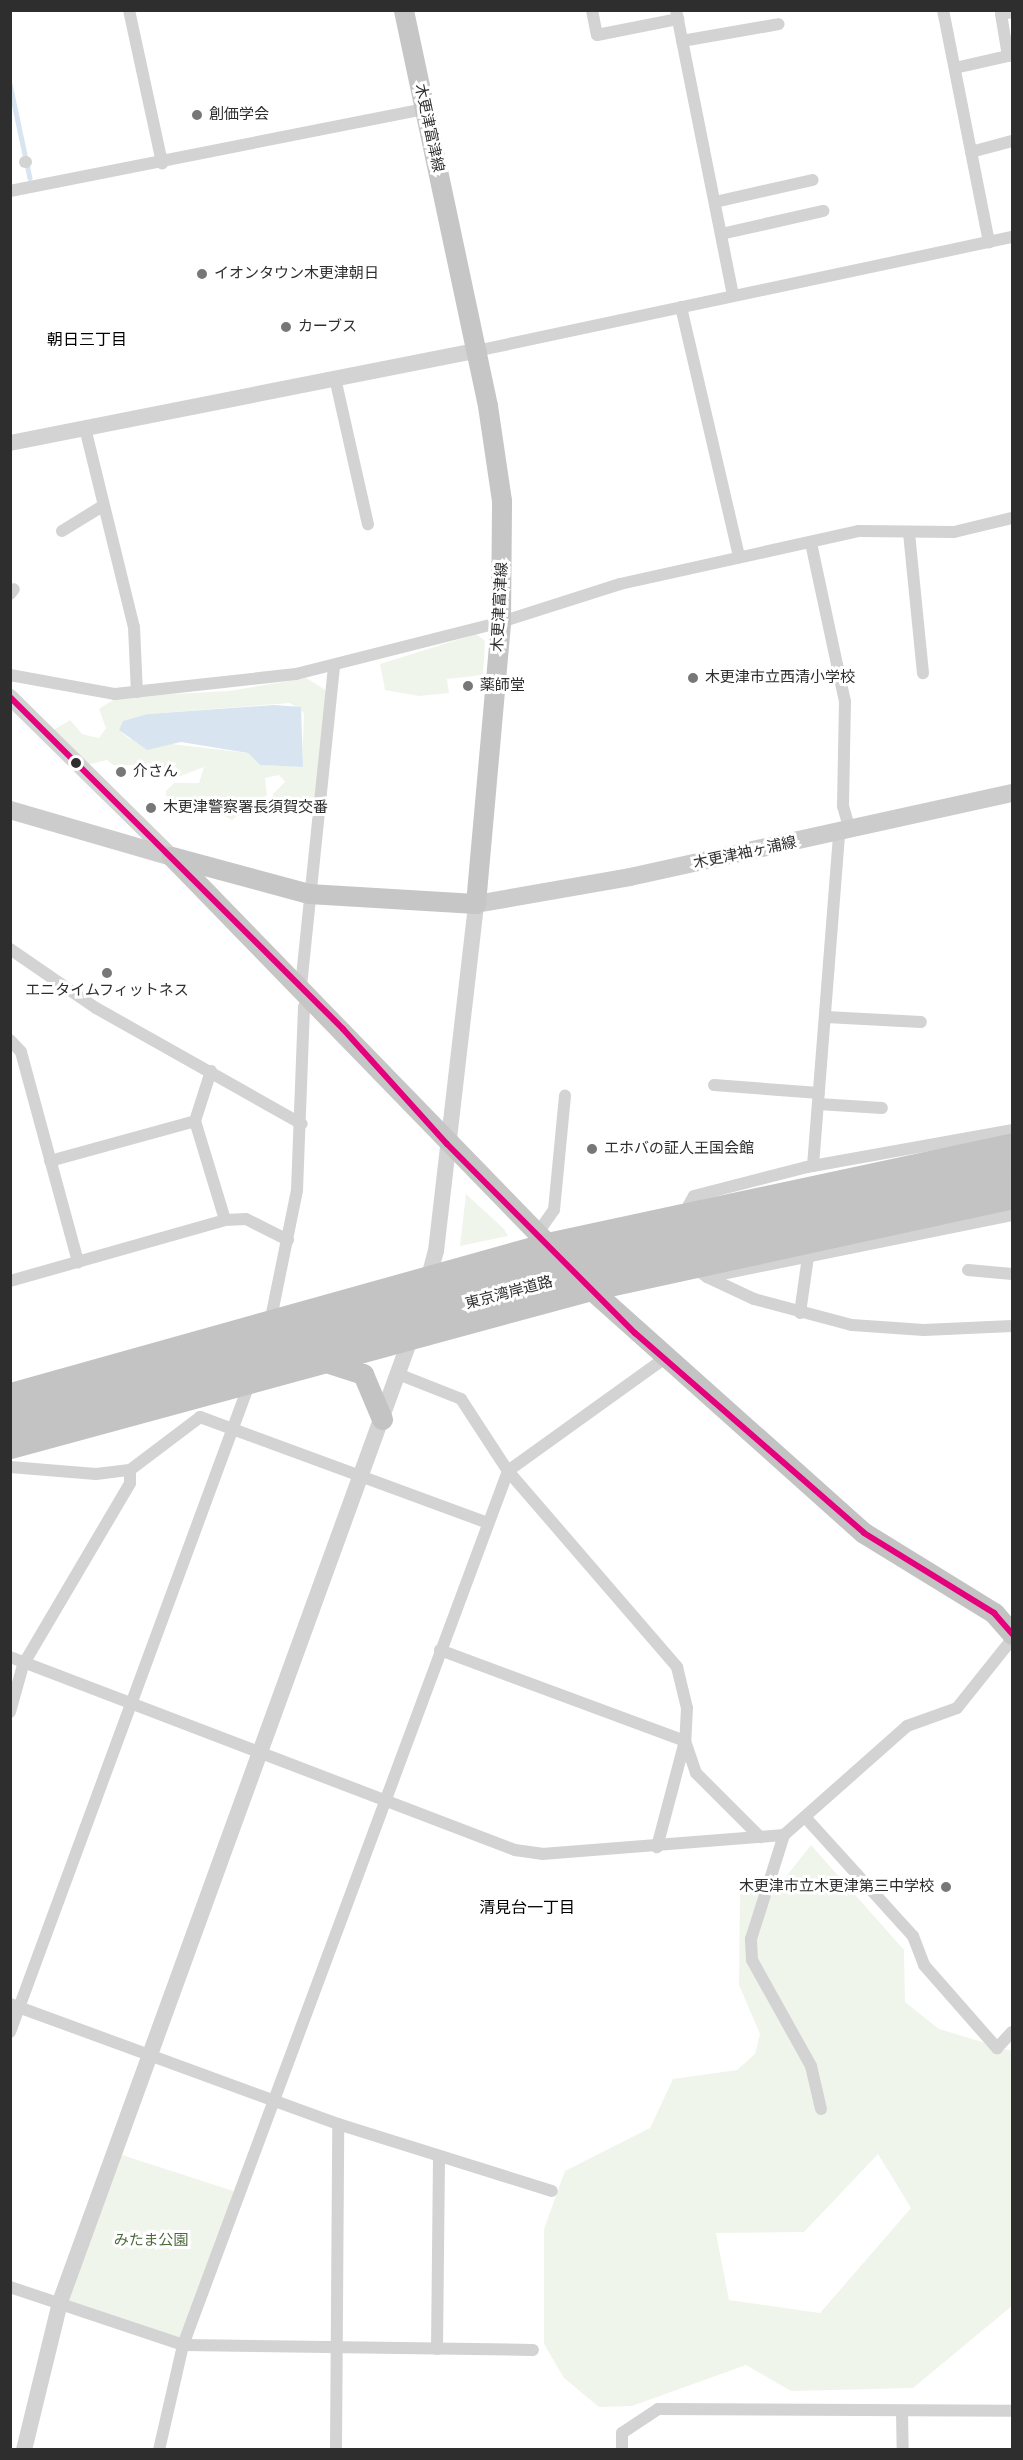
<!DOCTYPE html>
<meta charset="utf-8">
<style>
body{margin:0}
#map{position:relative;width:1023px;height:2460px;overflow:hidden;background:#fff;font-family:"DejaVu Sans","Noto Sans JP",sans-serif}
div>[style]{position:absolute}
.green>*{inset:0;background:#f0f5ec;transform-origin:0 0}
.water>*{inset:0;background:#d8e5f1}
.stream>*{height:4.5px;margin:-2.25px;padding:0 2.25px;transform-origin:2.25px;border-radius:2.25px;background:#d8e5f1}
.minor>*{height:12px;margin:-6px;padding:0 6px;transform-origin:6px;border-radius:6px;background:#d3d3d3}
.tertiary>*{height:16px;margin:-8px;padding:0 8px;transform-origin:8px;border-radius:8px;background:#d3d3d3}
.secondary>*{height:18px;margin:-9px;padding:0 9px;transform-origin:9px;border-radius:9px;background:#ccc}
.primary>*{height:20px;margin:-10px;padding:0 10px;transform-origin:10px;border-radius:10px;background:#c6c6c6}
.trunk>*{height:21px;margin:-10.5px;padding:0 10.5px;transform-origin:10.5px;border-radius:10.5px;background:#c3c3c3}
.trunk-bridge>*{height:21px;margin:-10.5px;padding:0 10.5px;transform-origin:10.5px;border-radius:10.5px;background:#c3c3c3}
.bus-1>*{height:6px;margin:-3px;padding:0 3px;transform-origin:3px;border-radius:3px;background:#e5007d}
.dots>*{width:16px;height:16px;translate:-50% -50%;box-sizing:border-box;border:3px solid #fff;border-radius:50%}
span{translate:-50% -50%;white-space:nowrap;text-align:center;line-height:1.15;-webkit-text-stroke:6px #fff;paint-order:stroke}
.poi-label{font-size:15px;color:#2e2e2e}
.left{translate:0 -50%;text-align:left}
.right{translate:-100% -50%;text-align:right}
.street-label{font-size:15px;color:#2e2e2e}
.park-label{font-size:15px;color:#4d6a3c}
.neighbourhood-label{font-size:16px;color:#000}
.frame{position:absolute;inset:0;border:12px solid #2e2e2e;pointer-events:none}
</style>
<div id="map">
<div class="green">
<div style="clip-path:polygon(476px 634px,485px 641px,483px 675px,447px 679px,449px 693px,419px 696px,385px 690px,380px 664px)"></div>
<div style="clip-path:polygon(evenodd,306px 678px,329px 692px,335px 710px,317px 796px,307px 808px,274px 803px,273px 794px,285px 782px,279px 775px,265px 778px,267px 795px,232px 820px,202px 804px,167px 804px,166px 791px,174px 783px,199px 783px,204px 767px,178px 777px,157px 765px,113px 765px,107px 760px,87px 765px,52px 731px,70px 720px,82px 734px,99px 738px,106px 728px,99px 709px,118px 697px,229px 691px,306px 678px,290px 703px,304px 713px,302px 767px,260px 765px,248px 753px,130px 739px,121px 732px,121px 727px,148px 714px,290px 703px)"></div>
<div style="clip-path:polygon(466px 1194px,504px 1229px,508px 1236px,460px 1246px)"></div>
<div style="clip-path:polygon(evenodd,811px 1845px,904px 1950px,905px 2002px,939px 2029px,1012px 2051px,1012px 2306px,913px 2388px,791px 2391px,746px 2365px,632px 2406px,599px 2407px,564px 2378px,544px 2344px,544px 2229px,565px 2171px,650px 2128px,673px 2079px,737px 2070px,755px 2054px,760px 2034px,739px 1985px,740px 1895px,760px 1884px,780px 1884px,811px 1845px,878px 2154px,911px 2208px,820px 2313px,729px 2300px,716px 2233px,804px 2232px,878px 2154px)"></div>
<div style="left:113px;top:2152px;width:133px;height:159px;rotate:18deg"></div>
</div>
<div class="water">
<div style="clip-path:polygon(274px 705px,301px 707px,303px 767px,260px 765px,248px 753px,181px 742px,147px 750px,119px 730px,123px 721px,148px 714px)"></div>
</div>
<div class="stream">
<div style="left:10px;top:84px;width:96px;rotate:78deg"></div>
</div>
<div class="minor">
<div style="left:129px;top:10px;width:157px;rotate:77.8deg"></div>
<div style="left:592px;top:10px;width:25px;rotate:79deg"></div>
<div style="left:597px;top:35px;width:83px;rotate:-11.2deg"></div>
<div style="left:676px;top:10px;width:291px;rotate:78.7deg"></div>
<div style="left:943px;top:10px;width:237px;rotate:78.8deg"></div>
<div style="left:682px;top:41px;width:98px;rotate:-9.9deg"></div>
<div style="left:1008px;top:56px;width:43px;rotate:-99.5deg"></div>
<div style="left:1001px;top:14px;width:11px;rotate:-10deg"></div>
<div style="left:955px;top:68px;width:58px;rotate:-12.8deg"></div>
<div style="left:971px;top:152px;width:42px;rotate:-15deg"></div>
<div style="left:25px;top:162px;width:1px"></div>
<div style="left:10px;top:191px;width:423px;rotate:-11.2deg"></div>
<div style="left:715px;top:202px;width:100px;rotate:-12.7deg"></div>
<div style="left:721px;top:234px;width:105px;rotate:-12.7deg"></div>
<div style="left:681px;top:307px;width:257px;rotate:76.9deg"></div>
<div style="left:476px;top:351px;width:548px;rotate:-12.01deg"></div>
<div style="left:335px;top:378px;width:150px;rotate:77.3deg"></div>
<div style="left:85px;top:428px;width:205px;rotate:76.2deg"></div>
<div style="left:134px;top:627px;width:65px;rotate:87.4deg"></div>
<div style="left:62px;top:531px;width:46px;rotate:-31.6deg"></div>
<div style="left:909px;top:533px;width:141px;rotate:84.3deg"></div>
<div style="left:811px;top:543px;width:162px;rotate:77.9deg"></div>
<div style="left:845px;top:701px;width:105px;rotate:91.1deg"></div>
<div style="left:843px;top:806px;width:25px;rotate:74deg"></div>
<div style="left:10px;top:594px;width:6px;rotate:-51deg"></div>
<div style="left:10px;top:675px;width:107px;rotate:10.3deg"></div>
<div style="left:115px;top:694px;width:182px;rotate:-6.3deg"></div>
<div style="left:296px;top:674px;width:211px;rotate:-14.2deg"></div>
<div style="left:501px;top:622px;width:125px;rotate:-17.7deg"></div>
<div style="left:620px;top:584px;width:245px;rotate:-12.5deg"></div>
<div style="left:859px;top:531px;width:95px;rotate:0.6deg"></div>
<div style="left:954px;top:532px;width:60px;rotate:-13.6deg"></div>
<div style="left:10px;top:949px;width:104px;rotate:34.5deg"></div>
<div style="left:96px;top:1008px;width:236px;rotate:29.4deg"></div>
<div style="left:301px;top:986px;width:322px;rotate:-84.1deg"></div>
<div style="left:826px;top:1017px;width:95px;rotate:3deg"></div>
<div style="left:10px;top:1040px;width:16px;rotate:47deg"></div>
<div style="left:21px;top:1052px;width:218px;rotate:74.8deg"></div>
<div style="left:211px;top:1071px;width:52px;rotate:107.7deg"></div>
<div style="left:195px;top:1121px;width:103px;rotate:73.1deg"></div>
<div style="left:714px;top:1085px;width:105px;rotate:4.4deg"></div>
<div style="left:818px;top:1104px;width:64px;rotate:3.6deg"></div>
<div style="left:50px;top:1161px;width:150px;rotate:-15.4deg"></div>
<div style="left:813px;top:1166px;width:334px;rotate:-85.5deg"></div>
<div style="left:685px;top:1212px;width:18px;rotate:-61deg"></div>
<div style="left:694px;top:1196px;width:117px;rotate:-14.4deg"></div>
<div style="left:807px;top:1167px;width:208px;rotate:-10.2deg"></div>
<div style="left:537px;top:1234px;width:29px;rotate:-55deg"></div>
<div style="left:554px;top:1210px;width:115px;rotate:-84.5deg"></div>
<div style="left:694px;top:1267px;width:16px;rotate:38deg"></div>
<div style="left:707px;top:1277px;width:311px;rotate:-11.5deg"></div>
<div style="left:968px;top:1270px;width:44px;rotate:5.2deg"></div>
<div style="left:707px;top:1277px;width:52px;rotate:25.1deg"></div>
<div style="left:754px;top:1299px;width:101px;rotate:14.9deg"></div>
<div style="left:852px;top:1325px;width:72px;rotate:4deg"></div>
<div style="left:924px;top:1330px;width:88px;rotate:-2.6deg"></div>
<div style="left:10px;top:1281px;width:223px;rotate:-15.8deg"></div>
<div style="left:225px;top:1220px;width:21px;rotate:-3deg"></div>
<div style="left:246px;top:1219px;width:47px;rotate:26.6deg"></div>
<div style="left:800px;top:1313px;width:57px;rotate:-81.9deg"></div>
<div style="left:270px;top:1323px;width:136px;rotate:-78.5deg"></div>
<div style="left:297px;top:1190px;width:183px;rotate:-87.8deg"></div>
<div style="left:304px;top:1007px;width:13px;rotate:-51deg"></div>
<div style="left:398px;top:1374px;width:68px;rotate:21.6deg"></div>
<div style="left:461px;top:1399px;width:86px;rotate:56.9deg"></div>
<div style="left:508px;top:1471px;width:259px;rotate:49.2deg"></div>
<div style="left:677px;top:1667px;width:42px;rotate:76.3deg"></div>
<div style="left:687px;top:1708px;width:33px;rotate:93deg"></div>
<div style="left:685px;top:1741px;width:110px;rotate:104.8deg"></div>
<div style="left:10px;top:1467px;width:86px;rotate:4.7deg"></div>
<div style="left:96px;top:1474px;width:34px;rotate:-7deg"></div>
<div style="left:130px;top:1470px;width:88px;rotate:-37.1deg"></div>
<div style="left:200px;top:1417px;width:307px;rotate:20.2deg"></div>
<div style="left:440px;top:1650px;width:261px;rotate:20.4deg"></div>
<div style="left:685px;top:1741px;width:34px;rotate:71deg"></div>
<div style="left:696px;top:1773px;width:91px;rotate:45deg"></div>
<div style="left:10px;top:1657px;width:541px;rotate:20.92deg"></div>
<div style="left:515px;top:1850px;width:27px;rotate:8deg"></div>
<div style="left:542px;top:1854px;width:243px;rotate:-4.5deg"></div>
<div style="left:10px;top:1712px;width:49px;rotate:-74.5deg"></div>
<div style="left:23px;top:1665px;width:211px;rotate:-59.5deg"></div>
<div style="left:130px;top:1483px;width:13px;rotate:-90deg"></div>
<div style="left:805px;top:1817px;width:161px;rotate:47.8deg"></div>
<div style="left:913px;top:1936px;width:31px;rotate:69deg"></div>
<div style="left:924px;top:1965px;width:111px;rotate:48.7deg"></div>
<div style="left:997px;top:2048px;width:22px;rotate:-47deg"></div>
<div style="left:10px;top:2004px;width:349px;rotate:20.1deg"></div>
<div style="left:338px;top:2124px;width:224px;rotate:17.4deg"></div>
<div style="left:10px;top:2032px;width:696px;rotate:-69.74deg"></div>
<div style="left:821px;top:2109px;width:44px;rotate:-103.1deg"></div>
<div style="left:811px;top:2066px;width:121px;rotate:-119.1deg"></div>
<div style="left:752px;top:1960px;width:21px;rotate:-93deg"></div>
<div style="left:751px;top:1939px;width:109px;rotate:-72.4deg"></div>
<div style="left:784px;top:1835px;width:164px;rotate:-41.5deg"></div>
<div style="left:907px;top:1726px;width:53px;rotate:-19.8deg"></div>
<div style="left:957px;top:1708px;width:88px;rotate:-51.4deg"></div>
<div style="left:10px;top:2287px;width:182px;rotate:18.5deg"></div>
<div style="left:183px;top:2345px;width:350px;rotate:0.8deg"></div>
<div style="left:437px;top:2349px;width:193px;rotate:-89.4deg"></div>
<div style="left:902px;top:2411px;width:39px;rotate:89deg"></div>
<div style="left:159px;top:2450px;width:108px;rotate:-77.1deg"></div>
<div style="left:183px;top:2345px;width:932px;rotate:-69.6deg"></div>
<div style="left:508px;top:1471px;width:192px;rotate:-35.7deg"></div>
<div style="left:336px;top:2450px;width:326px;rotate:-89.6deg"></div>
<div style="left:622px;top:2450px;width:17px;rotate:-90deg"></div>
<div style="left:622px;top:2433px;width:43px;rotate:-33.7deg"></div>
<div style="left:658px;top:2409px;width:354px;rotate:0.3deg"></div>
</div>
<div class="tertiary">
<div style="left:10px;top:443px;width:475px;rotate:-11.2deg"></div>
<div style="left:10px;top:697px;width:228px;rotate:44.6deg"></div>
<div style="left:427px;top:1284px;width:34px;rotate:-75deg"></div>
<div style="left:436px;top:1251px;width:349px;rotate:-83.4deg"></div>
<div style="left:24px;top:2450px;width:152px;rotate:-76.3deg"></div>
<div style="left:60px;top:2302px;width:1035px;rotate:-70.01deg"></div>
</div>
<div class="secondary">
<div style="left:10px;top:810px;width:169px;rotate:16.2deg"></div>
<div style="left:476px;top:904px;width:156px;rotate:-9.9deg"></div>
<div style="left:630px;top:877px;width:391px;rotate:-12.4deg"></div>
</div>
<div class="primary">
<div style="left:172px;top:857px;width:142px;rotate:15.1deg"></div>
<div style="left:309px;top:894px;width:167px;rotate:3.4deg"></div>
<div style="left:476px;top:904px;width:283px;rotate:-84.9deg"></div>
<div style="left:501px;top:622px;width:121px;rotate:-89.5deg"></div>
<div style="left:502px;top:501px;width:96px;rotate:-98.4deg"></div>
<div style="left:488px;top:406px;width:405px;rotate:-102deg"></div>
<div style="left:174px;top:859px;width:535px;rotate:45.83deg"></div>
</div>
<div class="trunk">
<div style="left:584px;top:1283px;width:375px;rotate:41.8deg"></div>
<div style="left:864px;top:1533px;width:153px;rotate:31.6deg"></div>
<div style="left:994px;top:1613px;width:28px;rotate:49deg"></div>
<div style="left:329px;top:1363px;width:36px;rotate:18deg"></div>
<div style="left:363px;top:1374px;width:49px;rotate:67.1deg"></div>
<div style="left:10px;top:1393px;width:558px;rotate:-15.61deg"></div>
<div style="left:547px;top:1243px;width:476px;rotate:-12.1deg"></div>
<div style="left:10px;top:1448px;width:602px;rotate:-15.21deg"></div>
<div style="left:591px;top:1290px;width:431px;rotate:-12.3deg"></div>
</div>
<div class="trunk-bridge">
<div style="left:10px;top:1409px;width:584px;rotate:-15.18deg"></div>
<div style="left:574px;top:1256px;width:448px;rotate:-12.1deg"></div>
<div style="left:10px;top:1428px;width:594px;rotate:-15.14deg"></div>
<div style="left:583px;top:1273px;width:439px;rotate:-12.4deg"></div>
</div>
<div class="bus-1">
<div style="left:10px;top:697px;width:470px;rotate:44.9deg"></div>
<div style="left:343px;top:1029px;width:155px;rotate:47.9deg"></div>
<div style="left:447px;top:1144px;width:267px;rotate:45.2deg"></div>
<div style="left:635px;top:1333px;width:304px;rotate:41.1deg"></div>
<div style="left:864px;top:1533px;width:153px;rotate:31.6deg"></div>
<div style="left:994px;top:1613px;width:28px;rotate:49deg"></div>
</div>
<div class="dots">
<div style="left:197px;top:115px;background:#777"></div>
<div style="left:202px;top:274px;background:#777"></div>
<div style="left:286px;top:327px;background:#777"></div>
<div style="left:693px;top:678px;background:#777"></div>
<div style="left:468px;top:686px;background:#777"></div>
<div style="left:76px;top:763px;background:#2e2e2e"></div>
<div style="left:121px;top:772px;background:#777"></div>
<div style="left:151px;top:808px;background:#777"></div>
<div style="left:107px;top:973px;background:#777"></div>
<div style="left:592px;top:1149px;background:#777"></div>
<div style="left:946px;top:1887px;background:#777"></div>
</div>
<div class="poi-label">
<span class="left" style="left:209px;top:115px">創価学会</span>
<span class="left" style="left:214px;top:274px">イオンタウン木更津朝日</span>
<span class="left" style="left:298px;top:327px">カーブス</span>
<span class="left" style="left:705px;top:678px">木更津市立西清小学校</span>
<span class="left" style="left:480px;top:686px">薬師堂</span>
<span class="left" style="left:133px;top:772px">介さん</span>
<span class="left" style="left:163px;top:808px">木更津警察署長須賀交番</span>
<span style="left:107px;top:991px">エニタイムフィットネス</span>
<span class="left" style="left:604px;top:1149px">エホバの証人王国会館</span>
<span class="right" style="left:934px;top:1887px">木更津市立木更津第三中学校</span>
</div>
<div class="street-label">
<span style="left:429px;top:128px;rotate:78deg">木更津富津線</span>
<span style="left:500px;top:607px;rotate:-87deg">木更津富津線</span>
<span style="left:745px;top:853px;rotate:-12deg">木更津袖ヶ浦線</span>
<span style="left:509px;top:1293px;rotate:-15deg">東京湾岸道路</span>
</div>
<div class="park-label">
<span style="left:151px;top:2241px">みたま公園</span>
</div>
<div class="neighbourhood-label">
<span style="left:87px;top:340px">朝日三丁目</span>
<span style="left:527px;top:1908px">清見台一丁目</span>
</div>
<div class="frame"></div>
</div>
